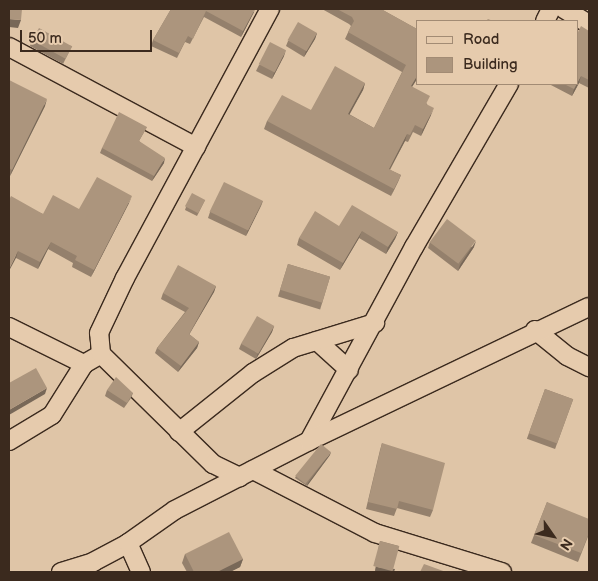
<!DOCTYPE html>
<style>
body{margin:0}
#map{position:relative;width:598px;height:581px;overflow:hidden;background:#dfc5a7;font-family:"Balsamiq Sans",sans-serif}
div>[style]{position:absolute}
.roads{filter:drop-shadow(1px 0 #3b2a1e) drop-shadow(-1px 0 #3b2a1e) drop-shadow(0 1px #3b2a1e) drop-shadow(0 -1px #3b2a1e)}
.minor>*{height:18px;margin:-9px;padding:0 9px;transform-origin:9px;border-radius:9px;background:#e6cbad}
.wall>*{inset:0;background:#94806c;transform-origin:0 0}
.shaded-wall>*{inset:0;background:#786858}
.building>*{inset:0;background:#ac957d;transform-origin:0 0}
span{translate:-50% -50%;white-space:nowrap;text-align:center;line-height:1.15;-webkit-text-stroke:4px #e6cbad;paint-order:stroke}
.frame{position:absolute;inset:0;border:10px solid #3b2a1e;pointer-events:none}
.legend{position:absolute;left:416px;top:20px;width:162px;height:65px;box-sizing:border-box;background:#e6cbad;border:1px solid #a28b74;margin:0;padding:6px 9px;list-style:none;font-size:15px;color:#3b2a1e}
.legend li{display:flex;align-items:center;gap:10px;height:25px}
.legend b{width:25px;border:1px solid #a28b74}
.north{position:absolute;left:528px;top:511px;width:50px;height:50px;-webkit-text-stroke:4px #e6cbad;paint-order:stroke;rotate:123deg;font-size:14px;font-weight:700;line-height:20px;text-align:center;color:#3b2a1e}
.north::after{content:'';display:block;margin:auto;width:18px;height:22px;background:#3b2a1e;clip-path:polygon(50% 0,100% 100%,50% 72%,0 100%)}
.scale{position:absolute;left:20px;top:30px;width:132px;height:22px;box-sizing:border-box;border:2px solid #3b2a1e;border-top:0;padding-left:6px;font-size:15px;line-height:18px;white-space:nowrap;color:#3b2a1e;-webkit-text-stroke:4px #e6cbad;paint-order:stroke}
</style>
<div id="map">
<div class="roads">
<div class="minor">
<div style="left:564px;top:9px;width:29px;rotate:31deg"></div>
<div style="left:545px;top:21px;width:13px;rotate:-63deg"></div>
<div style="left:9px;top:47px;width:212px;rotate:28.1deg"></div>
<div style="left:9px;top:327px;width:84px;rotate:26.3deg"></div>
<div style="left:535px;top:330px;width:41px;rotate:39.1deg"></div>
<div style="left:567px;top:356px;width:25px;rotate:27deg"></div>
<div style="left:317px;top:341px;width:43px;rotate:42.2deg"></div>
<div style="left:101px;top:354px;width:157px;rotate:44.5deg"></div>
<div style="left:213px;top:464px;width:30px;rotate:26deg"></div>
<div style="left:179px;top:432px;width:95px;rotate:-38.6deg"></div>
<div style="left:253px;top:373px;width:47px;rotate:-32deg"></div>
<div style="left:293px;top:348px;width:86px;rotate:-17deg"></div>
<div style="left:9px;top:441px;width:50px;rotate:-31.2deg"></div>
<div style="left:52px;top:415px;width:60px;rotate:-57.9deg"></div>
<div style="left:84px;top:364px;width:20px;rotate:-30deg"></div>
<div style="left:101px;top:354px;width:21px;rotate:-95deg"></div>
<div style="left:99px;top:333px;width:61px;rotate:-64.7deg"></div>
<div style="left:125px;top:278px;width:306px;rotate:-61.7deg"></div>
<div style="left:309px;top:441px;width:221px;rotate:-61.6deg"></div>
<div style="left:414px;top:247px;width:189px;rotate:-59.8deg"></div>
<div style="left:253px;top:470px;width:137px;rotate:27.3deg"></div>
<div style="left:375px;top:533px;width:133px;rotate:17.1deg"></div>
<div style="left:128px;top:543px;width:32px;rotate:66deg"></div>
<div style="left:61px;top:572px;width:34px;rotate:-17deg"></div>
<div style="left:93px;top:562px;width:40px;rotate:-28deg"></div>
<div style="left:128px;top:543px;width:57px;rotate:-35.1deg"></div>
<div style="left:175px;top:510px;width:151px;rotate:-27.2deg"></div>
<div style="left:309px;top:441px;width:310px;rotate:-25.6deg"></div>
</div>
</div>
<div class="wall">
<div style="clip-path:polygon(171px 9px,254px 12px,241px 37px,204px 17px,190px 44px,185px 42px,177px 58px,151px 46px,153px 40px)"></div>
<div style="clip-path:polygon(322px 9px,381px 9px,417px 29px,417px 79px,412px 87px,427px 104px,431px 115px,421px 136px,413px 132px,408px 142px,405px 141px,390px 170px,401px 175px,391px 196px,264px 129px,267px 121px,311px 110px,365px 83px,363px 90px,349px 114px,374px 128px,402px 72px,345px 39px,351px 26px,349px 24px)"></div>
<div style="clip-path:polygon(589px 31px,589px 88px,579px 83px,572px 96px,549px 84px,577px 84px)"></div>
<div style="clip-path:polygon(317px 33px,315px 39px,304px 57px,286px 46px,288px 41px)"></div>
<div style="clip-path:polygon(32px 40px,72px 46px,63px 64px,30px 46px)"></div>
<div style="clip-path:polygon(284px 56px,272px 79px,256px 71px,259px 65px)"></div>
<div style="clip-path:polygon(9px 80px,45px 106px,10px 176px,9px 176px)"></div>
<div style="clip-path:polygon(147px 127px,139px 141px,164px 163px,152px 181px,100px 153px,102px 148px)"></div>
<div style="clip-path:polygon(9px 200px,43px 214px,129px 203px,91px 277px,72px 267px,73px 263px,48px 249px,38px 269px,16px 258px)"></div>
<div style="clip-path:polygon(205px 200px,197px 216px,185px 210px,186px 207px)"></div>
<div style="clip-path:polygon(263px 201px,246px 236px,208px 218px,210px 212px)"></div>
<div style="clip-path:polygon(339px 226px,398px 232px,395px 239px,386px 254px,359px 238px,340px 270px,297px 245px,299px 238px)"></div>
<div style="clip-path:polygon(430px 242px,474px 247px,458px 271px,428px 248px)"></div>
<div style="left:288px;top:264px;width:44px;height:34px;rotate:17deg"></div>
<div style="clip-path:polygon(216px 286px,214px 292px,189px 334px,199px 342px,197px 348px,178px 372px,155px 353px,157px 348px,185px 312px,161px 299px,163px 293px)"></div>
<div style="clip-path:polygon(274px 326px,272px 332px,256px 359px,239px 349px,241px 344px)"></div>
<div style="left:545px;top:389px;width:30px;height:53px;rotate:20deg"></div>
<div style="clip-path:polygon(107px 390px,133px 393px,131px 398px,124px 408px,105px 396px)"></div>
<div style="clip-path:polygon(382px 443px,433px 510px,430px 517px,397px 508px,394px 516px,366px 509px,380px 450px)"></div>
<div style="clip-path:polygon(330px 455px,307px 486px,295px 478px,296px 476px)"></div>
<div style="clip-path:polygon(547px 502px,589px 534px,578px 562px,531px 543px)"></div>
<div style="clip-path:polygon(380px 541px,399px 546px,375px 571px,379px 545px)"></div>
<div style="clip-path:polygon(185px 554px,243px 559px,240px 567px,230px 572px,187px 572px,182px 563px)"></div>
</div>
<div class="shaded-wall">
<div style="clip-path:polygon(255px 9px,254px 12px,241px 37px,243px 31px)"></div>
<div style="clip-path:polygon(9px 19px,21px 20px,18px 28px,9px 27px)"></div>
<div style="clip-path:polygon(317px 33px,315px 39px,304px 57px,306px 51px)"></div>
<div style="clip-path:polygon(286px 50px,284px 56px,272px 79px,274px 73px)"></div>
<div style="clip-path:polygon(417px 76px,417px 79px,408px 93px,411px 86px)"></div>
<div style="clip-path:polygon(581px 76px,579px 83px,572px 96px,574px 89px)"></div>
<div style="clip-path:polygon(365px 83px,363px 90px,346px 121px,348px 114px)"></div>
<div style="clip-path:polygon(47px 99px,45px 106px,10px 176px,12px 170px)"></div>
<div style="clip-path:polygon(434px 108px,431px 115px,421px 136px,423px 129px)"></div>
<div style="clip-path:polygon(407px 134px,405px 141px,386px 176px,389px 169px)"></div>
<div style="clip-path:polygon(165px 158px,164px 163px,152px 181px,154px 176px)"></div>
<div style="clip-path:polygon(401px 175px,398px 182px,391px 196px,394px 189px)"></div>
<div style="clip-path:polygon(132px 196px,129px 203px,91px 277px,94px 270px)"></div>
<div style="clip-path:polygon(263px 201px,261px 206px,246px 236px,248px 230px)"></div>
<div style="clip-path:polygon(362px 231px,359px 238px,340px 270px,343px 263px)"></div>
<div style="clip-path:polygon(398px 232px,395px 239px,386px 254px,388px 247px)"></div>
<div style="clip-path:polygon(476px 241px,474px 247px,458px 271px,460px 265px)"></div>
<div style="clip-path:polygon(51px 242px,48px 249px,38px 269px,40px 262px)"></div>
<div style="clip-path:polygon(18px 251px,16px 258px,9px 271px,9px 269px)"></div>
<div style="clip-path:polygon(216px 286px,214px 292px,186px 340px,189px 334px)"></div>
<div style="clip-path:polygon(274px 326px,272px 332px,256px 359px,258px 353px)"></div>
<div style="clip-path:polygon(199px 342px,197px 348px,178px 372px,181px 366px)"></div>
<div style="clip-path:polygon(47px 388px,45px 394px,9px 415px,9px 410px)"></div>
<div style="clip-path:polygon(331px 452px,330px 455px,307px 486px,308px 483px)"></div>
<div style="clip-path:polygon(243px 559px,240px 567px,230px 572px,217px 572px)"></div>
<div style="clip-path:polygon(376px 567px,395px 569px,394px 572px,375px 571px)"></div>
</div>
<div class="building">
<div style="clip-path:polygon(9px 9px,22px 9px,21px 20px,9px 19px)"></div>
<div style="clip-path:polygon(171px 9px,255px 9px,243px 31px,206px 11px,193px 39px,188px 36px,179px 53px,153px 40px)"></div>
<div style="clip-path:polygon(337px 9px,381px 9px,417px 29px,417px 76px,411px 86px,430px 96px,426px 104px,434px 108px,423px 129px,415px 125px,410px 135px,407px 134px,389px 169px,401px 175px,394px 189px,267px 121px,282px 95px,311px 110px,335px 66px,365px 83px,348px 114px,374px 128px,406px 65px,348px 32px,354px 21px,352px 17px)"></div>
<div style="clip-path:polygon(488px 19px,493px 21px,486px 21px)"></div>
<div style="left:298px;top:22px;width:22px;height:21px;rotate:30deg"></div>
<div style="clip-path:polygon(581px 26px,589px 31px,589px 80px,581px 76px,574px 89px,564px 84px,577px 84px,577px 34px)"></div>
<div style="left:39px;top:28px;width:38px;height:14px;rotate:29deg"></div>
<div style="left:270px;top:42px;width:18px;height:25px;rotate:27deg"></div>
<div style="clip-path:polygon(9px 80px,47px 99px,12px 170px,9px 168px)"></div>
<div style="clip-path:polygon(119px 112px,147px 127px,139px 141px,165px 158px,154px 176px,102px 148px)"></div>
<div style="clip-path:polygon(97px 177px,132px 196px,94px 270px,75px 260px,77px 256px,51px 242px,40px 262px,18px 251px,9px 269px,9px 200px,11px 196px,43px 214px,53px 195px,79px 209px)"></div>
<div style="left:224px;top:182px;width:43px;height:33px;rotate:26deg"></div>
<div style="left:192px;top:193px;width:15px;height:15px;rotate:28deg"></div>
<div style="clip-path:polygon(352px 205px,398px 232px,388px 247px,362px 231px,343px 263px,299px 238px,315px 211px,339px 226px)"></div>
<div style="left:447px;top:219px;width:36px;height:29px;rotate:37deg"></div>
<div style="left:288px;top:264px;width:44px;height:27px;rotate:17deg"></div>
<div style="clip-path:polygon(178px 265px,216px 286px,189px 334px,199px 342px,181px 366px,157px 348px,189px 308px,163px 293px)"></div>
<div style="left:257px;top:316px;width:20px;height:32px;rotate:30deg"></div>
<div style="clip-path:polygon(36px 368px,47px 388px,9px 410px,9px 383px)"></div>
<div style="clip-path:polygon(116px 377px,133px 393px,127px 403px,107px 390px)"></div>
<div style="left:545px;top:389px;width:30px;height:47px;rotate:20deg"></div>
<div style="clip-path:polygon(382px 443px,445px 463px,433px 510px,399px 501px,397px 509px,368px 502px)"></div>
<div style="left:321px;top:444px;width:13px;height:41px;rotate:39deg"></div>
<div style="clip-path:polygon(547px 502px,589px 519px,589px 533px,581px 553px,534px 535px)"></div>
<div style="clip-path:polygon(229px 532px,243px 559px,217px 572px,194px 572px,185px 554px)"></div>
<div style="left:380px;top:541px;width:20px;height:26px;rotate:15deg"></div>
<div style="clip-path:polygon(424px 564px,446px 572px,420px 572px)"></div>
</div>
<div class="frame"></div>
<ul class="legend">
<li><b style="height:6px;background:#e6cbad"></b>Road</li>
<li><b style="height:14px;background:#ac957d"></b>Building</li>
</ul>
<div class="north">N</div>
<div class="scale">50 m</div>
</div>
